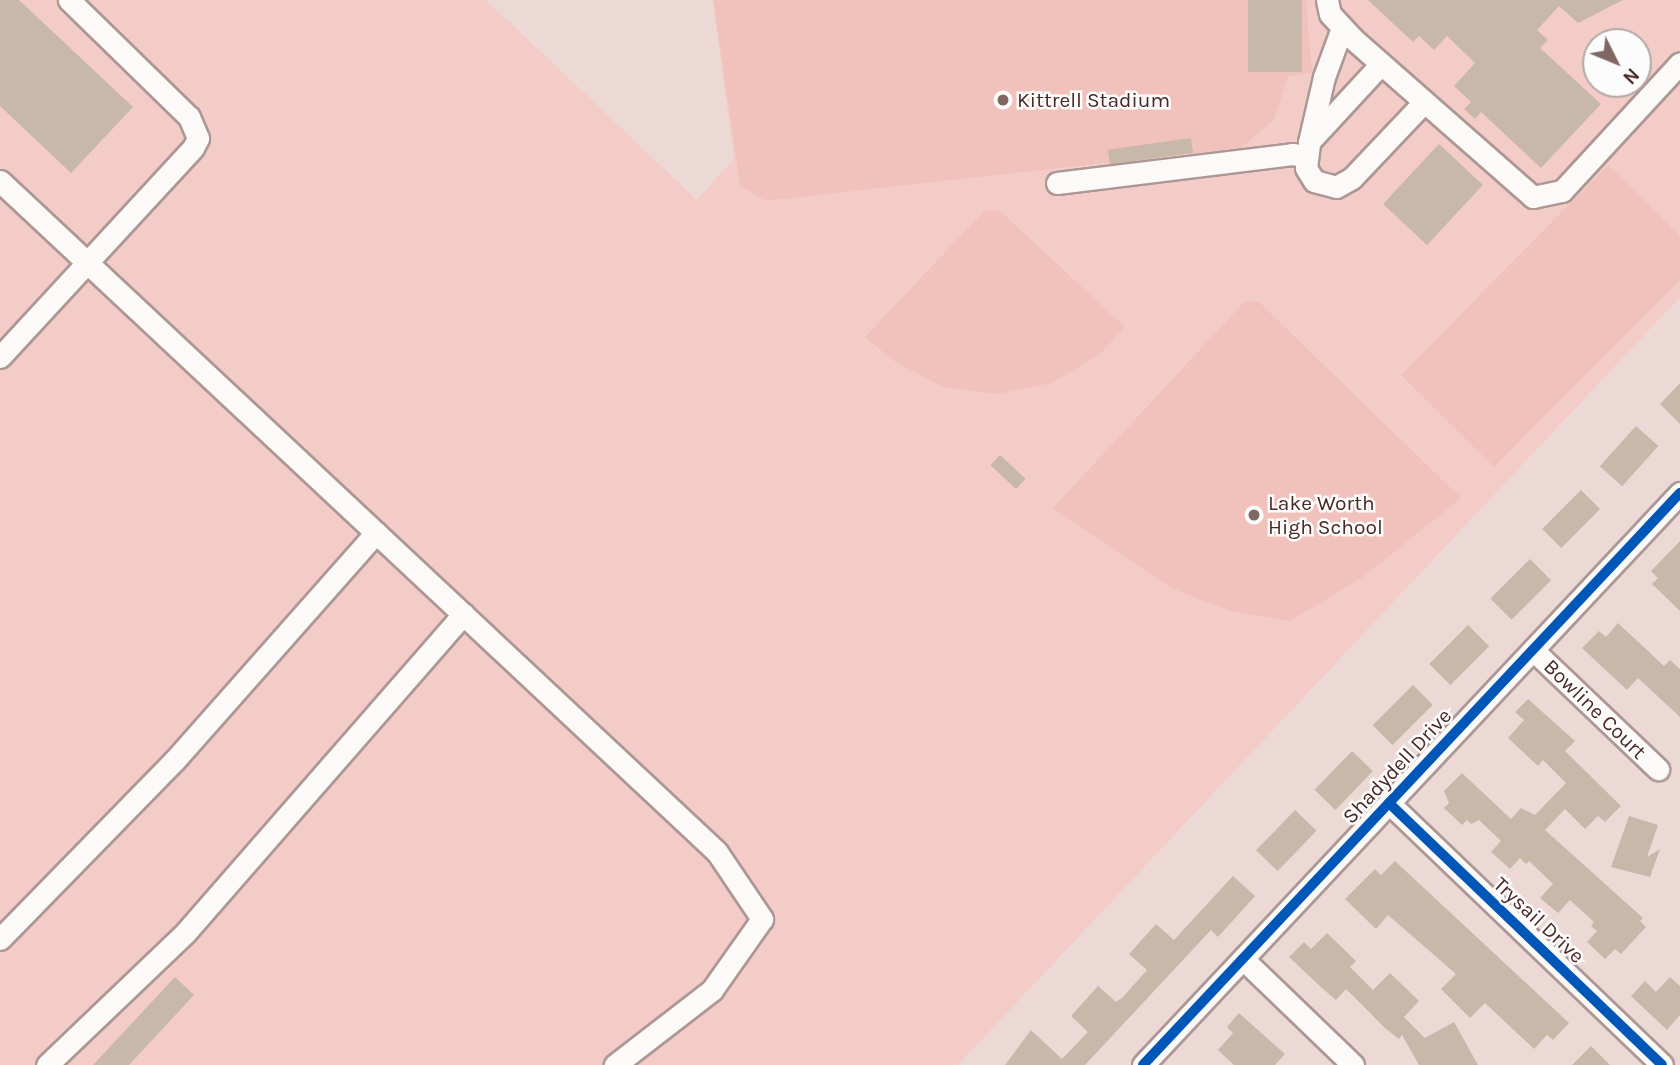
<!DOCTYPE html>
<style>
body{margin:0}
#map{position:relative;width:1680px;height:1065px;overflow:hidden;background:#ecd9d6;font-family:Karla,sans-serif}
div>[style]{position:absolute}
.built>*{inset:0;background:#f3ccc7}
.green>*{inset:0;background:#f1c2bc}
.building>*{inset:0;background:#c7b8a9;transform-origin:0 0}
.roads{filter:drop-shadow(2px 0 #ad9794) drop-shadow(-2px 0 #ad9794) drop-shadow(0 2px #ad9794) drop-shadow(0 -2px #ad9794)}
.minor>*{height:21px;margin:-10.5px;padding:0 10.5px;transform-origin:10.5px;border-radius:10.5px;background:#fcf9f9}
.cycleway>*{height:10px;margin:-5px;padding:0 5px;transform-origin:5px;border-radius:5px;background:#0057b8}
.dots>*{width:19px;height:19px;translate:-50% -50%;box-sizing:border-box;border:4px solid #fcfcfc;border-radius:50%}
span{translate:-50% -50%;white-space:nowrap;text-align:center;line-height:1.15;-webkit-text-stroke:5px #fcfcfc;paint-order:stroke}
.poi-label{font-size:21px;color:#482925}
.left{translate:0 -50%;text-align:left}
.street-label{font-size:21px;color:#482925}
.north{position:absolute;left:1582px;top:28px;width:70px;height:70px;box-sizing:border-box;background:#fcfcfc;border:2px solid #b4a8a6;border-radius:50%;rotate:133deg;font-size:19px;font-weight:700;line-height:28px;text-align:center;color:#482925}
.north::after{content:'';display:block;margin:auto;width:24px;height:32px;background:#816763;clip-path:polygon(50% 0,100% 100%,50% 72%,0 100%)}
</style>
<div id="map">
<div class="built">
<div style="clip-path:polygon(evenodd,0 0,486px 0,697px 200px,734px 159px,713px 0,1680px 0,1680px 297px,958px 1065px,0 1065px,0 0,1596px 42px,1638px 42px,1638px 84px,1596px 84px,1596px 42px)"></div>
</div>
<div class="green">
<div style="clip-path:polygon(713px 0,1306px 0,1312px 73px,1288px 76px,1274px 120px,1241px 148px,765px 201px,740px 185px)"></div>
<div style="clip-path:polygon(1608px 165px,1680px 236px,1680px 280px,1494px 467px,1401px 375px)"></div>
<div style="clip-path:polygon(999px 210px,1125px 327px,1100px 354px,1052px 383px,998px 394px,943px 387px,894px 361px,865px 337px,984px 211px)"></div>
<div style="clip-path:polygon(1245px 301px,1259px 302px,1461px 498px,1363px 577px,1290px 621px,1230px 611px,1171px 588px,1053px 508px)"></div>
</div>
<div class="building">
<div style="clip-path:polygon(0 0,19px 0,133px 107px,71px 173px,0 106px)"></div>
<div style="left:1248px;top:0;width:54px;height:72px"></div>
<div style="clip-path:polygon(1368px 0,1623px 0,1578px 23px,1559px 6px,1537px 30px,1548px 40px,1540px 48px,1601px 104px,1541px 168px,1481px 112px,1475px 119px,1464px 109px,1471px 102px,1454px 86px,1475px 63px,1447px 36px,1434px 50px,1419px 36px,1413px 42px)"></div>
<div style="left:1191px;top:138px;width:15px;height:84px;rotate:82deg"></div>
<div style="left:1439px;top:144px;width:60px;height:82px;rotate:43deg"></div>
<div style="clip-path:polygon(1680px 383px,1680px 424px,1660px 404px)"></div>
<div style="left:1636px;top:426px;width:30px;height:54px;rotate:42deg"></div>
<div style="left:1000px;top:455px;width:35px;height:14px;rotate:43deg"></div>
<div style="left:1581px;top:490px;width:27px;height:55px;rotate:45deg"></div>
<div style="clip-path:polygon(1680px 541px,1680px 611px,1652px 584px,1658px 578px,1651px 571px)"></div>
<div style="left:1530px;top:559px;width:30px;height:56px;rotate:45deg"></div>
<div style="clip-path:polygon(1618px 623px,1664px 666px,1670px 660px,1680px 669px,1680px 717px,1638px 678px,1627px 690px,1582px 648px,1599px 631px,1606px 637px)"></div>
<div style="left:1468px;top:625px;width:30px;height:55px;rotate:45deg"></div>
<div style="left:1413px;top:685px;width:28px;height:57px;rotate:45deg"></div>
<div style="clip-path:polygon(1528px 699px,1575px 741px,1565px 751px,1621px 806px,1605px 822px,1598px 816px,1585px 829px,1565px 809px,1545px 830px,1643px 918px,1640px 921px,1646px 927px,1621px 954px,1615px 949px,1605px 959px,1587px 942px,1597px 931px,1591px 926px,1594px 922px,1570px 900px,1558px 913px,1540px 898px,1553px 884px,1529px 861px,1526px 864px,1520px 858px,1510px 869px,1491px 852px,1501px 841px,1479px 820px,1471px 824px,1467px 820px,1462px 825px,1444px 808px,1449px 803px,1444px 791px,1462px 773px,1511px 819px,1521px 808px,1535px 815px,1566px 783px,1543px 760px,1538px 766px,1508px 738px,1524px 720px,1515px 712px)"></div>
<div style="left:1352px;top:751px;width:29px;height:54px;rotate:44deg"></div>
<div style="left:1295px;top:810px;width:30px;height:56px;rotate:44deg"></div>
<div style="clip-path:polygon(1629px 816px,1658px 825px,1647px 857px,1660px 849px,1650px 877px,1611px 867px)"></div>
<div style="clip-path:polygon(1395px 861px,1569px 1023px,1553px 1040px,1547px 1035px,1534px 1049px,1485px 1003px,1470px 1018px,1441px 989px,1456px 974px,1388px 915px,1376px 929px,1345px 899px,1375px 869px,1381px 875px)"></div>
<div style="clip-path:polygon(1233px 876px,1255px 896px,1218px 937px,1211px 930px,1085px 1065px,1005px 1065px,1031px 1030px,1062px 1059px,1088px 1032px,1071px 1016px,1098px 986px,1116px 1002px,1123px 997px,1147px 970px,1129px 954px,1156px 924px,1174px 940px)"></div>
<div style="clip-path:polygon(1327px 933px,1356px 961px,1350px 967px,1373px 990px,1390px 973px,1419px 1001px,1404px 1017px,1425px 1038px,1454px 1022px,1478px 1065px,1419px 1065px,1402px 1035px,1399px 1039px,1385px 1028px,1346px 989px,1336px 1000px,1323px 989px,1289px 957px,1304px 942px,1311px 949px)"></div>
<div style="clip-path:polygon(175px 977px,194px 995px,129px 1065px,93px 1065px)"></div>
<div style="clip-path:polygon(1670px 977px,1680px 986px,1680px 1015px,1667px 1030px,1631px 996px,1645px 981px,1656px 992px)"></div>
<div style="clip-path:polygon(1239px 1013px,1285px 1054px,1275px 1065px,1234px 1065px,1218px 1050px,1233px 1033px,1227px 1027px)"></div>
<div style="clip-path:polygon(1591px 1046px,1610px 1065px,1572px 1065px)"></div>
</div>
<div class="roads">
<div class="minor">
<div style="left:1327px;top:0;width:14px;rotate:78deg"></div>
<div style="left:1330px;top:14px;width:33px;rotate:47deg"></div>
<div style="left:1352px;top:38px;width:241px;rotate:41.3deg"></div>
<div style="left:1533px;top:197px;width:30px;rotate:-12deg"></div>
<div style="left:1562px;top:191px;width:174px;rotate:-47.3deg"></div>
<div style="left:1342px;top:28px;width:52px;rotate:110.2deg"></div>
<div style="left:1324px;top:77px;width:67px;rotate:103deg"></div>
<div style="left:1309px;top:142px;width:106px;rotate:-47.3deg"></div>
<div style="left:1309px;top:144px;width:24px;rotate:97deg"></div>
<div style="left:1306px;top:168px;width:15px;rotate:58deg"></div>
<div style="left:1314px;top:181px;width:23px;rotate:15deg"></div>
<div style="left:1336px;top:187px;width:18px;rotate:-29deg"></div>
<div style="left:1352px;top:178px;width:105px;rotate:-46.5deg"></div>
<div style="left:0;top:181px;width:982px;rotate:43.1deg"></div>
<div style="left:717px;top:852px;width:81px;rotate:56.1deg"></div>
<div style="left:762px;top:919px;width:87px;rotate:125.2deg"></div>
<div style="left:712px;top:990px;width:123px;rotate:142.3deg"></div>
<div style="left:1057px;top:183px;width:237px;rotate:-7deg"></div>
<div style="left:1292px;top:154px;width:15px;rotate:8deg"></div>
<div style="left:0;top:357px;width:284px;rotate:-47.3deg"></div>
<div style="left:193px;top:148px;width:11px;rotate:-63deg"></div>
<div style="left:198px;top:138px;width:23px;rotate:-113deg"></div>
<div style="left:189px;top:117px;width:168px;rotate:-135.7deg"></div>
<div style="left:1533px;top:650px;width:173px;rotate:43.6deg"></div>
<div style="left:1389px;top:803px;width:378px;rotate:43.8deg"></div>
<div style="left:0;top:939px;width:249px;rotate:-45.7deg"></div>
<div style="left:174px;top:761px;width:305px;rotate:-48.5deg"></div>
<div style="left:1243px;top:959px;width:153px;rotate:43.9deg"></div>
<div style="left:47px;top:1065px;width:192px;rotate:-43.7deg"></div>
<div style="left:186px;top:932px;width:422px;rotate:-48.9deg"></div>
<div style="left:1143px;top:1065px;width:785px;rotate:-46.81deg"></div>
</div>
</div>
<div class="cycleway">
<div style="left:1389px;top:803px;width:378px;rotate:43.8deg"></div>
<div style="left:1143px;top:1065px;width:785px;rotate:-46.81deg"></div>
</div>
<div class="dots">
<div style="left:1003px;top:100px;background:#816763"></div>
<div style="left:1254px;top:515px;background:#816763"></div>
</div>
<div class="poi-label">
<span class="left" style="left:1017px;top:100px">Kittrell Stadium</span>
<span class="left" style="left:1268px;top:515px">Lake Worth<br>High School</span>
</div>
<div class="street-label">
<span style="left:1595px;top:709px;rotate:44deg">Bowline Court</span>
<span style="left:1397px;top:766px;rotate:-47deg">Shadydell Drive</span>
<span style="left:1539px;top:920px;rotate:43deg">Trysail Drive</span>
</div>
<div class="north">N</div>
</div>
